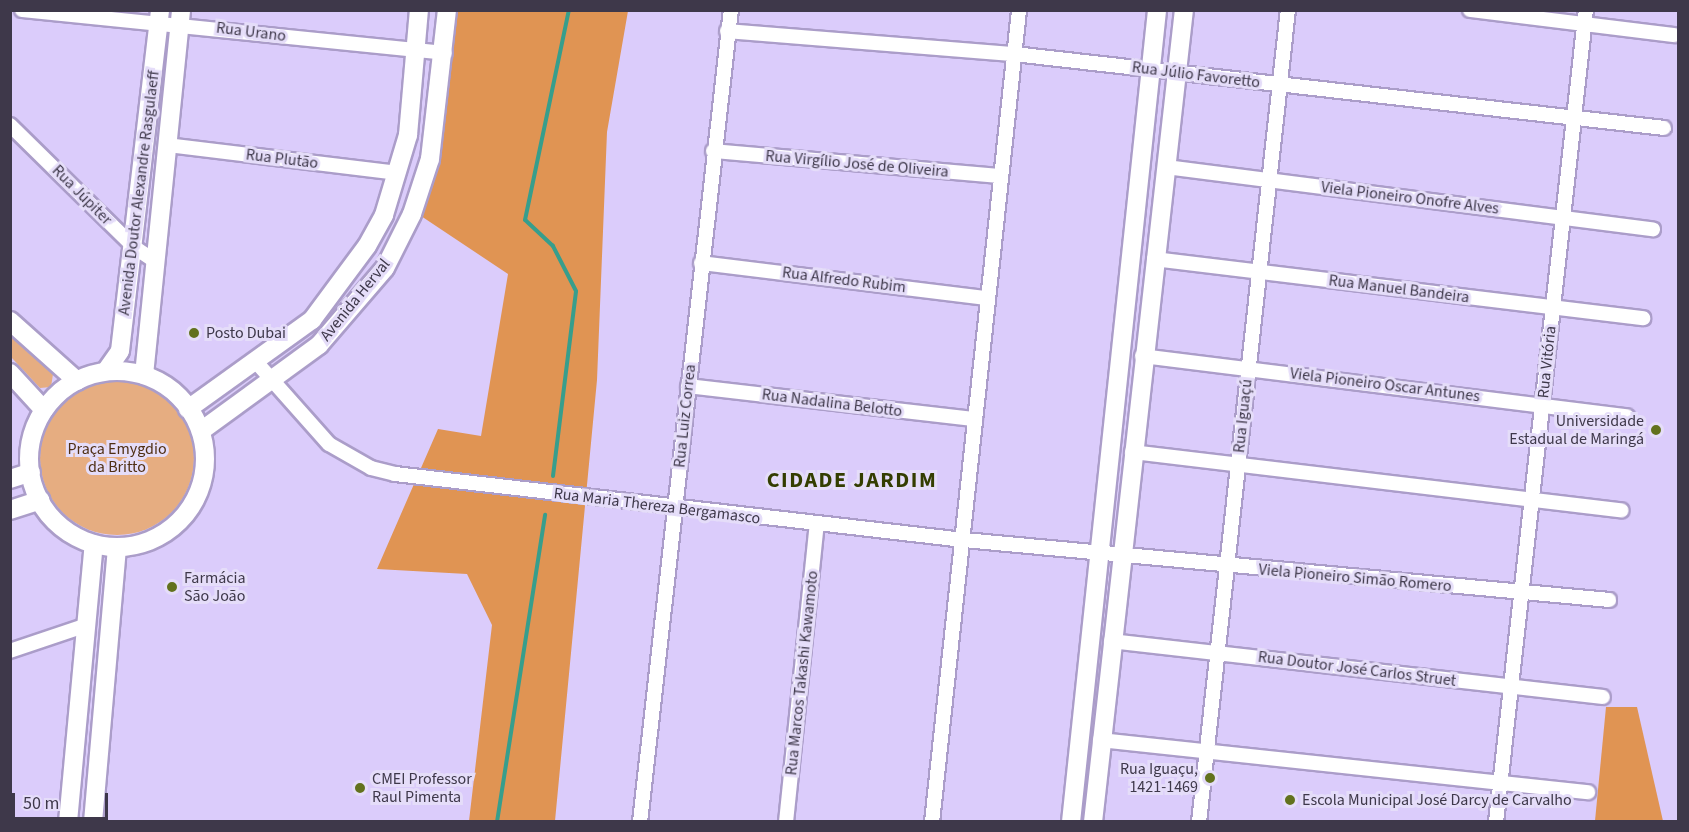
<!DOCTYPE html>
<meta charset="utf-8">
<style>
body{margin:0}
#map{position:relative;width:1689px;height:832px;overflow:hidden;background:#dbccfb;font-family:"Source Sans 3",sans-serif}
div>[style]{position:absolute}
.green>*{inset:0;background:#e6ad81}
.round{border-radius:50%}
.forest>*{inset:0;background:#e09453}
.stream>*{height:4px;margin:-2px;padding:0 2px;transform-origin:2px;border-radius:2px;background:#379e8c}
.roads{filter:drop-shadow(2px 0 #ab9dc9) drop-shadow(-2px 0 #ab9dc9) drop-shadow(0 2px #ab9dc9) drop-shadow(0 -2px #ab9dc9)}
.street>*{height:14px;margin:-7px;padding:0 7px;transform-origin:7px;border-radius:7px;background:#fff}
.secondary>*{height:18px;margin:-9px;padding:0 9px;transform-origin:9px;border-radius:9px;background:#fff}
.secondary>.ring{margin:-9px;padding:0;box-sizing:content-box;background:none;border:18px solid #fff;border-radius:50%}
.dots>*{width:16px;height:16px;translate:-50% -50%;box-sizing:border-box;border:3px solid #e5ddf9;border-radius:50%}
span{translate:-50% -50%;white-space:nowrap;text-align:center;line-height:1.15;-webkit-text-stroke:6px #e5ddf9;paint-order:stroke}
.street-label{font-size:16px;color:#3e384a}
.poi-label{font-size:16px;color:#3e384a}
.left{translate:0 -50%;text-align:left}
.right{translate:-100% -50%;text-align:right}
.park-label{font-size:16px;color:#4f2f14}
.district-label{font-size:22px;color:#343e00;font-weight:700;letter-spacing:1.5px}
.frame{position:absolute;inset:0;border:12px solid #3e384a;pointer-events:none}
.scale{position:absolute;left:12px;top:793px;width:96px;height:27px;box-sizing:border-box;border:3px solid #3e384a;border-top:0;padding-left:8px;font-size:18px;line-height:21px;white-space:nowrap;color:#3e384a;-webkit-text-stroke:4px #e5ddf9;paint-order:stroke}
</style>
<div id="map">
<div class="green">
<div style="clip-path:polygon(10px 331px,53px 374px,51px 387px,40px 388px,11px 357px)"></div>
<div class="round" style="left:40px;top:381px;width:154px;height:154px"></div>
</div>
<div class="forest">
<div style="clip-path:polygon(449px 11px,628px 11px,607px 132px,597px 380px,555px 821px,469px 821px,492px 625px,467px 574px,377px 569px,438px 429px,481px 436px,508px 274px,418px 214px)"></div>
<div style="clip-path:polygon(1606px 707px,1637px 707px,1663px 821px,1595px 821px)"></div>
</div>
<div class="stream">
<div style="left:553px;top:476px;width:186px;rotate:-82.9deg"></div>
<div style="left:576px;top:291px;width:51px;rotate:-117.1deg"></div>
<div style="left:553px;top:246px;width:38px;rotate:-137deg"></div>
<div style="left:525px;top:220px;width:215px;rotate:-78.2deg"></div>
<div style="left:497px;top:822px;width:311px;rotate:-81.1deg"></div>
</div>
<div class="roads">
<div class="street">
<div style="left:22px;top:10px;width:425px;rotate:5.8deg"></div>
<div style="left:1470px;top:10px;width:206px;rotate:7deg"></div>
<div style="left:727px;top:31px;width:288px;rotate:4.6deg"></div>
<div style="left:1014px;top:54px;width:654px;rotate:6.49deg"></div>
<div style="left:10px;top:125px;width:174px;rotate:44.5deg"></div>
<div style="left:134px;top:247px;width:27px;rotate:34deg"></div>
<div style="left:167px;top:145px;width:232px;rotate:6.9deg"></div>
<div style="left:713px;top:151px;width:289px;rotate:5deg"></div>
<div style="left:1166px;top:167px;width:491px;rotate:7.3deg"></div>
<div style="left:1154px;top:259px;width:493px;rotate:6.9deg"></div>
<div style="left:701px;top:263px;width:289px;rotate:7deg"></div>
<div style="left:1142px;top:356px;width:489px;rotate:7.1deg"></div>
<div style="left:257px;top:363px;width:108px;rotate:48.4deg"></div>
<div style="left:329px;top:444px;width:48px;rotate:29.7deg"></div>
<div style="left:371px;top:468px;width:25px;rotate:14deg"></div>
<div style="left:395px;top:474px;width:573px;rotate:6.62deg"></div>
<div style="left:964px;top:540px;width:648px;rotate:5.31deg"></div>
<div style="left:688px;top:386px;width:289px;rotate:6.6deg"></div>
<div style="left:1132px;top:452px;width:493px;rotate:6.8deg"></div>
<div style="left:1111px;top:641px;width:495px;rotate:6.5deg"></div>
<div style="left:10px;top:651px;width:81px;rotate:-18.7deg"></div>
<div style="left:1100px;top:740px;width:491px;rotate:6.1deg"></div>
<div style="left:640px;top:822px;width:817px;rotate:-83.61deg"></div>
<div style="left:786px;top:822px;width:300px;rotate:-84.1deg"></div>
<div style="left:932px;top:822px;width:817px;rotate:-83.88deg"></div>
<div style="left:1199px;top:822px;width:817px;rotate:-83.75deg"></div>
<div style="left:1496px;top:822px;width:817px;rotate:-83.68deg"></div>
</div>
<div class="secondary">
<div style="left:10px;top:321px;width:90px;rotate:41.8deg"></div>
<div style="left:106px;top:371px;width:24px;rotate:-55deg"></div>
<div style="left:120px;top:351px;width:343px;rotate:-83.3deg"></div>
<div class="ring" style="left:29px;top:371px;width:158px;height:158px"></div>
<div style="left:10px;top:373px;width:50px;rotate:47.4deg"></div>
<div style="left:144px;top:375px;width:367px;rotate:-84.2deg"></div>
<div style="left:188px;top:409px;width:153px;rotate:-35.7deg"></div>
<div style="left:312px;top:320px;width:92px;rotate:-53.4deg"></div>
<div style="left:367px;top:246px;width:35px;rotate:-61deg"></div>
<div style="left:384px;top:215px;width:84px;rotate:-73.3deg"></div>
<div style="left:408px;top:135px;width:125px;rotate:-85deg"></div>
<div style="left:201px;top:431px;width:146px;rotate:-36.1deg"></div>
<div style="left:319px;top:345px;width:101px;rotate:-49.4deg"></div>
<div style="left:385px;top:268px;width:60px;rotate:-63.4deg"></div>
<div style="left:412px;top:214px;width:58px;rotate:-71.9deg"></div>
<div style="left:430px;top:159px;width:150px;rotate:-83.5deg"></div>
<div style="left:10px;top:479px;width:22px;rotate:-18deg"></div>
<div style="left:10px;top:510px;width:32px;rotate:-18deg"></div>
<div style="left:68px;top:822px;width:279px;rotate:-84.7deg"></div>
<div style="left:93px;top:822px;width:276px;rotate:-85deg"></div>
<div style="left:1071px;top:822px;width:817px;rotate:-83.95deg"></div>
<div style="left:1093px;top:822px;width:817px;rotate:-83.61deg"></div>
</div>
</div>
<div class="dots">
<div style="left:194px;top:333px;background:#62711d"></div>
<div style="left:1656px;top:430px;background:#62711d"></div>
<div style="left:172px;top:587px;background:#62711d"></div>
<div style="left:1210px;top:778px;background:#62711d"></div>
<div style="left:360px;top:788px;background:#62711d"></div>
<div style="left:1290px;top:800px;background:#62711d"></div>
</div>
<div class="street-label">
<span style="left:251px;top:32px;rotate:7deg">Rua Urano</span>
<span style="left:1196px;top:75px;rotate:7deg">Rua Júlio Favoretto</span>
<span style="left:282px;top:159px;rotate:7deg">Rua Plutão</span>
<span style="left:857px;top:164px;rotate:5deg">Rua Virgílio José de Oliveira</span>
<span style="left:139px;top:193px;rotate:-83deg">Avenida Doutor Alexandre Rasgulaeff</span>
<span style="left:82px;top:195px;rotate:45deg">Rua Júpiter</span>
<span style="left:1410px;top:198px;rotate:7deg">Viela Pioneiro Onofre Alves</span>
<span style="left:844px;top:280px;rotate:7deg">Rua Alfredo Rubim</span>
<span style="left:1399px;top:289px;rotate:7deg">Rua Manuel Bandeira</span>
<span style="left:355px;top:300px;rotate:-51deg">Avenida Herval</span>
<span style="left:1547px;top:362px;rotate:-84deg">Rua Vitória</span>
<span style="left:1385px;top:385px;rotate:7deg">Viela Pioneiro Oscar Antunes</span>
<span style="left:832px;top:403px;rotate:7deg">Rua Nadalina Belotto</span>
<span style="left:685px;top:416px;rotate:-84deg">Rua Luiz Correa</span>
<span style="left:1243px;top:416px;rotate:-84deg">Rua Iguaçú</span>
<span style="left:657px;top:506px;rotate:7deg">Rua Maria Thereza Bergamasco</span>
<span style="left:1355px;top:578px;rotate:5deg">Viela Pioneiro Simão Romero</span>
<span style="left:1357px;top:669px;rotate:7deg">Rua Doutor José Carlos Struet</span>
<span style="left:802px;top:673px;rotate:-84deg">Rua Marcos Takashi Kawamoto</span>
</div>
<div class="poi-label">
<span class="left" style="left:206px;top:333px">Posto Dubai</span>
<span class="right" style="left:1644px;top:430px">Universidade<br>Estadual de Maringá</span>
<span class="left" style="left:184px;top:587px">Farmácia<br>São João</span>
<span class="right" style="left:1198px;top:778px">Rua Iguaçu,<br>1421-1469</span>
<span class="left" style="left:372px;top:788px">CMEI Professor<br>Raul Pimenta</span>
<span class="left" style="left:1302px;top:800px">Escola Municipal José Darcy de Carvalho</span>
</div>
<div class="park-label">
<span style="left:117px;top:458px">Praça Emygdio<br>da Britto</span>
</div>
<div class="district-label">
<span style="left:852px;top:481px">CIDADE JARDIM</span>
</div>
<div class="frame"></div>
<div class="scale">50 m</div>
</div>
